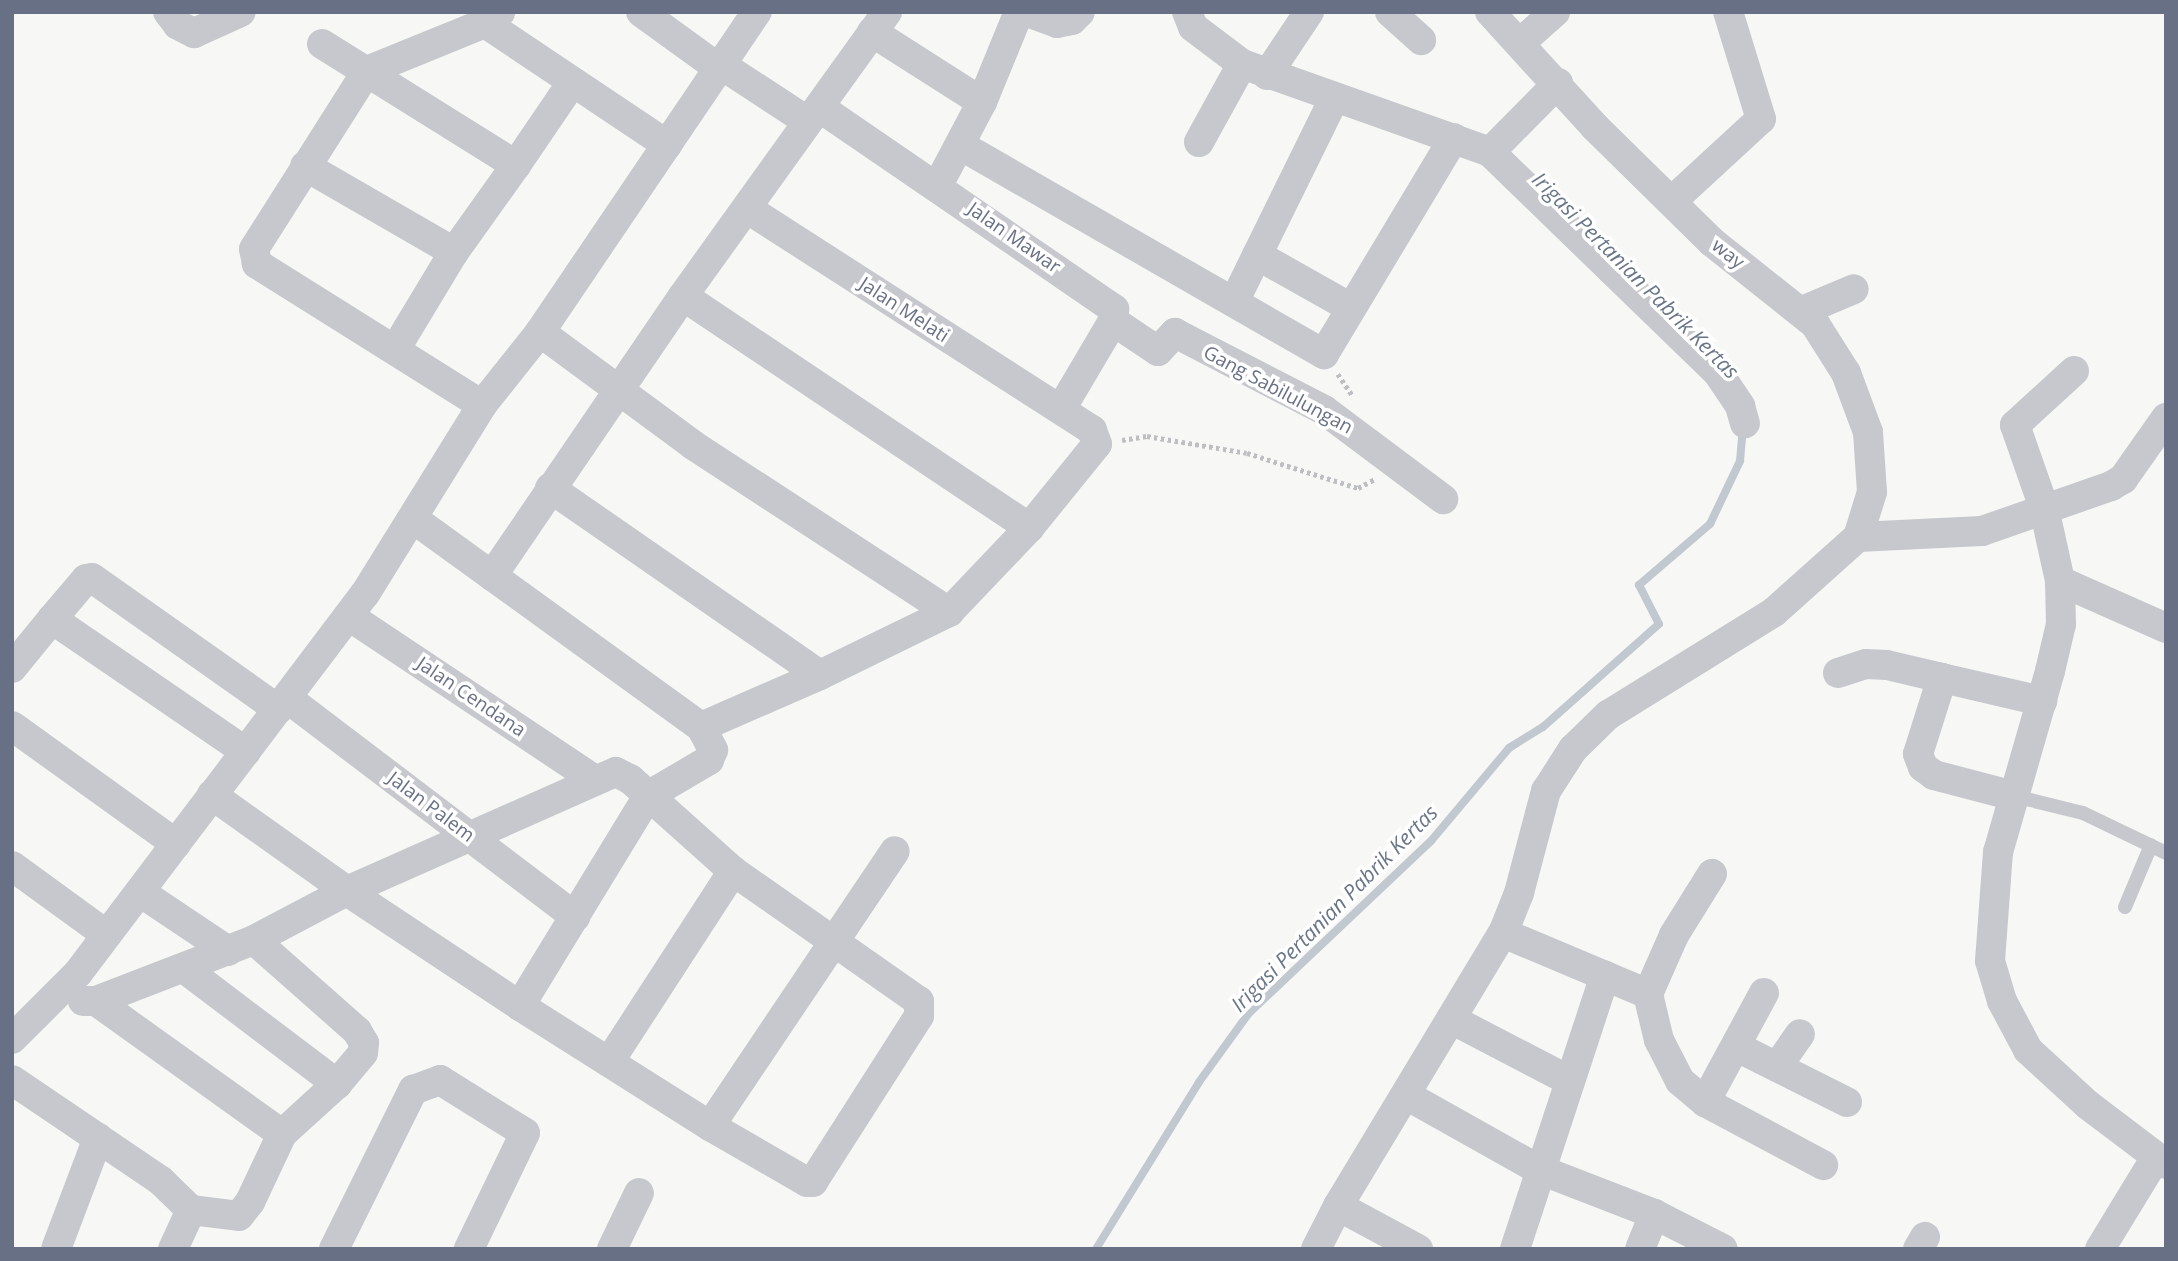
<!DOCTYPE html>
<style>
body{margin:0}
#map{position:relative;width:2178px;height:1261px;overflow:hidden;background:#f7f8f5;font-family:"Open Sans",sans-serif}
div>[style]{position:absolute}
.stream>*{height:8px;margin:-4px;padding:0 4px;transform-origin:4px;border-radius:4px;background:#c2c8cf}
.path>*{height:4.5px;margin-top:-2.25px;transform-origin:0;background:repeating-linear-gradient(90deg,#bebfc2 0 3.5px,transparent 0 7px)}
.service>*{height:14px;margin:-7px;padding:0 7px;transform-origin:7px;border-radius:7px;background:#c6c8cd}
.minor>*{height:30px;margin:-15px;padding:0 15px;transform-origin:15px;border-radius:15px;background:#c6c8cd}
span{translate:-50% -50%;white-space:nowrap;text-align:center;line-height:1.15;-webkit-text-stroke:7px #fff;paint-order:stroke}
.street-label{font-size:19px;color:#687085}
.water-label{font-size:21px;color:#697687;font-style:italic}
.frame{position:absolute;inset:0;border:14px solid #687085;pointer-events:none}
</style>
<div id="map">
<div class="stream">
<div style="left:1096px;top:1249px;width:196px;rotate:-58.3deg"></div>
<div style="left:1199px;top:1082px;width:85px;rotate:-54.1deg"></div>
<div style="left:1249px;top:1013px;width:250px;rotate:-43.4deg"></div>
<div style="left:1431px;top:841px;width:121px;rotate:-50deg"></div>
<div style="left:1509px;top:748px;width:40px;rotate:-32deg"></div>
<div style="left:1543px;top:727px;width:155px;rotate:-41.6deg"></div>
<div style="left:1659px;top:624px;width:44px;rotate:-117.1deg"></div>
<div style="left:1639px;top:585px;width:94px;rotate:-40.7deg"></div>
<div style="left:1710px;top:524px;width:70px;rotate:-64.5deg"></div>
<div style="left:1740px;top:461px;width:32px;rotate:-85deg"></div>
</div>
<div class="path">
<div style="left:1338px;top:374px;width:27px;rotate:56deg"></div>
<div style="left:1122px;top:440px;width:25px;rotate:-9deg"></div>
<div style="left:1147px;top:436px;width:101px;rotate:9.6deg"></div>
<div style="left:1247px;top:453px;width:116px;rotate:17.5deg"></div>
<div style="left:1358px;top:488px;width:19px;rotate:-28deg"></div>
</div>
<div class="service">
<div style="left:2014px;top:796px;width:71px;rotate:13.8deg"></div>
<div style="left:2083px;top:813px;width:92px;rotate:25.7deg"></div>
<div style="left:2125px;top:907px;width:67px;rotate:-67.2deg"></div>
</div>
<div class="minor">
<div style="left:168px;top:12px;width:16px;rotate:52deg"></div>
<div style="left:178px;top:25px;width:18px;rotate:27deg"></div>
<div style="left:194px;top:33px;width:51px;rotate:-24.1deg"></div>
<div style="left:641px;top:12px;width:99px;rotate:35.9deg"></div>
<div style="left:1027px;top:12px;width:32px;rotate:20deg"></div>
<div style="left:1057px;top:23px;width:15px;rotate:-11deg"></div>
<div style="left:1072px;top:20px;width:11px;rotate:-45deg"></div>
<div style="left:1187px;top:12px;width:16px;rotate:68deg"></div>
<div style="left:1193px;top:27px;width:61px;rotate:37.1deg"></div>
<div style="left:1242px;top:64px;width:263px;rotate:19.5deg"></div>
<div style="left:1490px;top:152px;width:318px;rotate:44.1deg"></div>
<div style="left:1718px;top:373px;width:40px;rotate:56deg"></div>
<div style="left:1740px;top:406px;width:18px;rotate:74deg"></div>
<div style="left:1390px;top:12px;width:42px;rotate:42.1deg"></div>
<div style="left:1490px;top:12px;width:156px;rotate:47.6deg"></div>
<div style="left:1595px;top:127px;width:164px;rotate:44.5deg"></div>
<div style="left:1712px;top:242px;width:132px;rotate:38.5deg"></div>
<div style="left:1815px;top:324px;width:58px;rotate:57.7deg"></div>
<div style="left:1846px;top:373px;width:63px;rotate:69.6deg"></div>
<div style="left:1868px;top:432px;width:60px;rotate:86.2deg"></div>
<div style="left:1872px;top:492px;width:47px;rotate:107.3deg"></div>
<div style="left:485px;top:23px;width:219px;rotate:33.8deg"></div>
<div style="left:872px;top:32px;width:130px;rotate:32.5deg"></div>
<div style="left:1520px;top:43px;width:47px;rotate:-41.5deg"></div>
<div style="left:322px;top:44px;width:229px;rotate:32deg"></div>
<div style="left:516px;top:165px;width:98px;rotate:-55.8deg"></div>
<div style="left:723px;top:66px;width:100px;rotate:33.2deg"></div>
<div style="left:1267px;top:75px;width:76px;rotate:-56.3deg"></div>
<div style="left:819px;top:107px;width:358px;rotate:34.4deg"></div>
<div style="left:1114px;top:309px;width:12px;rotate:95deg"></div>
<div style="left:1113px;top:321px;width:102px;rotate:120.6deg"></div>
<div style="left:1199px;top:142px;width:89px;rotate:-61.1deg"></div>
<div style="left:960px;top:145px;width:420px;rotate:29.9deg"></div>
<div style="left:1324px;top:354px;width:252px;rotate:-59deg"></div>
<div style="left:1490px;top:152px;width:97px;rotate:-45.4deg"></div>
<div style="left:305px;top:166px;width:172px;rotate:30deg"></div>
<div style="left:454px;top:252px;width:107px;rotate:-54.5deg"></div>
<div style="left:938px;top:185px;width:94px;rotate:-62.1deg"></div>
<div style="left:982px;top:102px;width:97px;rotate:-67.7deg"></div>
<div style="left:1672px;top:201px;width:121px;rotate:-42.7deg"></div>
<div style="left:1761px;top:119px;width:112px;rotate:-107.1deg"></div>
<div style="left:1257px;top:255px;width:108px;rotate:29.4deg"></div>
<div style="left:683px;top:296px;width:417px;rotate:33.8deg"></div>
<div style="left:1234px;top:302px;width:226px;rotate:-63.8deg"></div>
<div style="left:1802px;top:311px;width:56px;rotate:-22.9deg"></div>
<div style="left:1113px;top:321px;width:54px;rotate:33.7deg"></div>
<div style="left:1158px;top:351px;width:25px;rotate:-47deg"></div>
<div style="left:1175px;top:333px;width:168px;rotate:27.3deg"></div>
<div style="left:1324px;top:410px;width:149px;rotate:36.8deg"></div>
<div style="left:540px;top:332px;width:190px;rotate:36.4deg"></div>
<div style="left:693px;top:445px;width:306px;rotate:33.1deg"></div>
<div style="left:949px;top:612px;width:116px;rotate:-46.4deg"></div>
<div style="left:1029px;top:528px;width:108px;rotate:-51deg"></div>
<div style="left:1097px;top:444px;width:15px;rotate:-110deg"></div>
<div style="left:1092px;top:430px;width:407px;rotate:-147.3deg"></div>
<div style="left:396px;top:348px;width:112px;rotate:-58.9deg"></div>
<div style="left:2074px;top:371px;width:80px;rotate:137.5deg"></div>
<div style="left:2015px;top:425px;width:88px;rotate:70.7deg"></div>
<div style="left:2044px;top:508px;width:75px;rotate:77.6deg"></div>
<div style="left:2060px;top:581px;width:116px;rotate:23.9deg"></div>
<div style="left:482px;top:405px;width:266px;rotate:-147.9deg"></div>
<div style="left:257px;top:264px;width:15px;rotate:-101deg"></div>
<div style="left:254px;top:249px;width:211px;rotate:-57.6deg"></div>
<div style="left:367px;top:71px;width:127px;rotate:-22.1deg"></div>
<div style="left:485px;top:23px;width:19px;rotate:-36deg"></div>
<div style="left:550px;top:488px;width:328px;rotate:34.7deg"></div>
<div style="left:820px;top:675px;width:144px;rotate:-26deg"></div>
<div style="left:415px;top:520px;width:353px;rotate:35.9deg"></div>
<div style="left:701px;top:727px;width:26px;rotate:62deg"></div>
<div style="left:713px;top:750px;width:11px;rotate:112deg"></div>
<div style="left:709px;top:760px;width:71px;rotate:149.5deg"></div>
<div style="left:648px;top:796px;width:246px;rotate:121.4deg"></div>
<div style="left:492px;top:576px;width:339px;rotate:-55.7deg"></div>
<div style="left:683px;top:296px;width:350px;rotate:-54.3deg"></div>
<div style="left:2060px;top:581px;width:43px;rotate:88.7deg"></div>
<div style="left:2061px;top:624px;width:48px;rotate:103.2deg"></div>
<div style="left:2050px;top:671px;width:188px;rotate:106deg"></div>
<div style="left:1998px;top:852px;width:109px;rotate:94.2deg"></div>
<div style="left:1990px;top:961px;width:42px;rotate:73.3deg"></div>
<div style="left:2002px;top:1001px;width:55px;rotate:62deg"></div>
<div style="left:2028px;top:1050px;width:81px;rotate:42.5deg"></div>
<div style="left:2088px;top:1105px;width:98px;rotate:37.1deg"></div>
<div style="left:349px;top:616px;width:293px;rotate:33.7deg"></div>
<div style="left:52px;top:619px;width:52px;rotate:-49.6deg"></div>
<div style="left:86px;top:579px;width:6px;rotate:-9deg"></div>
<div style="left:92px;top:578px;width:228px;rotate:35.2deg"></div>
<div style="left:12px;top:668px;width:63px;rotate:-50.8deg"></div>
<div style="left:52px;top:619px;width:235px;rotate:34.4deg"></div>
<div style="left:1838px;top:673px;width:29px;rotate:-18deg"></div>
<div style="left:1866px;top:664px;width:21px;rotate:3deg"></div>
<div style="left:1887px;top:665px;width:57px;rotate:13.3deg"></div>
<div style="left:287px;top:698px;width:362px;rotate:37.2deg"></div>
<div style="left:12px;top:726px;width:202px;rotate:35.7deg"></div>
<div style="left:701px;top:727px;width:130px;rotate:-23.6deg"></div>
<div style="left:2014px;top:796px;width:83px;rotate:-165.3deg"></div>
<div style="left:1934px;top:775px;width:14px;rotate:-144deg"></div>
<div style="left:1923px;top:767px;width:14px;rotate:-111deg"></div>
<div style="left:1918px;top:754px;width:80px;rotate:-72.5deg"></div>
<div style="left:1942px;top:678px;width:103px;rotate:13deg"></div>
<div style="left:12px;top:866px;width:117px;rotate:36deg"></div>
<div style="left:140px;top:892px;width:106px;rotate:33.8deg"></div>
<div style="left:1503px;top:933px;width:157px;rotate:22.8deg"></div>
<div style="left:1648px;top:994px;width:47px;rotate:76.6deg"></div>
<div style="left:1659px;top:1040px;width:46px;rotate:62.9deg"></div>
<div style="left:1680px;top:1081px;width:33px;rotate:40deg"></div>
<div style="left:1705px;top:1102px;width:134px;rotate:28.1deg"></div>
<div style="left:185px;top:969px;width:191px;rotate:37.1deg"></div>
<div style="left:1648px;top:994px;width:64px;rotate:-66.2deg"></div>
<div style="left:1674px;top:935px;width:72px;rotate:-58.1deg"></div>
<div style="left:83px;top:1001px;width:13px"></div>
<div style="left:96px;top:1001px;width:229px;rotate:35.6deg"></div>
<div style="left:96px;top:1001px;width:169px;rotate:-21.1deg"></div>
<div style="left:254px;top:940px;width:105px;rotate:-27.8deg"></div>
<div style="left:347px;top:891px;width:294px;rotate:-23.9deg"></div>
<div style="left:616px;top:772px;width:16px;rotate:27deg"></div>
<div style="left:630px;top:779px;width:138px;rotate:41.8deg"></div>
<div style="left:733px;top:871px;width:227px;rotate:35deg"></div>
<div style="left:919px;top:1001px;width:15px;rotate:90deg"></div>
<div style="left:919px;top:1016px;width:197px;rotate:122.6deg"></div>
<div style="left:813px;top:1182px;width:6px;rotate:180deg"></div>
<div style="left:807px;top:1182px;width:112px;rotate:-150deg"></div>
<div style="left:710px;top:1126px;width:225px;rotate:-147.7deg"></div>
<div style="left:520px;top:1006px;width:208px;rotate:-146.4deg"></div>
<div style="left:347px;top:891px;width:166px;rotate:-144.6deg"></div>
<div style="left:1451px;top:1019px;width:134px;rotate:27.5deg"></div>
<div style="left:12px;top:1039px;width:93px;rotate:-45deg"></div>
<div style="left:78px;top:973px;width:475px;rotate:-52.9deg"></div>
<div style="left:365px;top:594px;width:222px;rotate:-58.2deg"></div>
<div style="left:482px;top:405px;width:93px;rotate:-51.5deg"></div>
<div style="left:540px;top:332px;width:387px;rotate:-55.9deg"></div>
<div style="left:1737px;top:1047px;width:123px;rotate:26.6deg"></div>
<div style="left:609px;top:1062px;width:228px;rotate:-57deg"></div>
<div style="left:1777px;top:1067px;width:40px;rotate:-55.1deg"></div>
<div style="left:12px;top:1080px;width:180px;rotate:34.1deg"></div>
<div style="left:161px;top:1181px;width:42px;rotate:44deg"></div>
<div style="left:191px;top:1210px;width:48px;rotate:7.1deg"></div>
<div style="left:239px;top:1216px;width:18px;rotate:-52deg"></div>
<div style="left:250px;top:1202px;width:75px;rotate:-64.8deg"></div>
<div style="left:282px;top:1134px;width:74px;rotate:-42.3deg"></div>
<div style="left:337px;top:1084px;width:40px;rotate:-50deg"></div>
<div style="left:363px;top:1053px;width:10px;rotate:-84deg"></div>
<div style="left:364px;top:1043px;width:14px;rotate:-120deg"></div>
<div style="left:357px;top:1031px;width:137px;rotate:-138.5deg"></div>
<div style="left:1406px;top:1095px;width:151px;rotate:29.3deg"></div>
<div style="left:1538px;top:1169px;width:124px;rotate:21.2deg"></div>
<div style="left:1705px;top:1102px;width:124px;rotate:-61.6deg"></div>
<div style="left:710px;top:1126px;width:331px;rotate:-56.1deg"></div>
<div style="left:1338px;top:1206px;width:91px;rotate:28.3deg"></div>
<div style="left:56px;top:1249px;width:119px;rotate:-69.3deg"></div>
<div style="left:173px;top:1249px;width:43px;rotate:-65.2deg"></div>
<div style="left:334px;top:1249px;width:178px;rotate:-63.6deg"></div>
<div style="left:413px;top:1090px;width:29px;rotate:-20deg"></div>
<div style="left:440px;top:1080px;width:100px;rotate:31.9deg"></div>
<div style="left:525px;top:1133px;width:129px;rotate:115.8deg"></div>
<div style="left:612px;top:1249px;width:62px;rotate:-64.3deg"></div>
<div style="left:1316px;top:1249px;width:48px;rotate:-62.9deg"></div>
<div style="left:1338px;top:1206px;width:319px;rotate:-58.9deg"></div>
<div style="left:1503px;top:933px;width:43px;rotate:-68.2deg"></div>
<div style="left:1519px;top:893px;width:106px;rotate:-75.2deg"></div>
<div style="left:1546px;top:791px;width:50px;rotate:-57.3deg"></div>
<div style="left:1573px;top:749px;width:49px;rotate:-44.2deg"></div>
<div style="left:1608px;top:715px;width:195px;rotate:-31.8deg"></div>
<div style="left:1774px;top:612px;width:113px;rotate:-41.8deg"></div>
<div style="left:1858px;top:537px;width:124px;rotate:-2.8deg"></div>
<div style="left:1982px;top:531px;width:137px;rotate:-19.2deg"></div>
<div style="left:2111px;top:486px;width:14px;rotate:-30deg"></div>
<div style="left:2123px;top:479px;width:75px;rotate:-54.8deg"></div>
<div style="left:1515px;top:1249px;width:288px;rotate:-71.8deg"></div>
<div style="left:1640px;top:1249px;width:38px;rotate:-68deg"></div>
<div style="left:1654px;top:1214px;width:77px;rotate:26.9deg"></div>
<div style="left:1918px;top:1249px;width:14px;rotate:-60deg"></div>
<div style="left:2100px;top:1249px;width:105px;rotate:-58.6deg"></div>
</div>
<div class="street-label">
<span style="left:1014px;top:238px;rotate:35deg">Jalan Mawar</span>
<span style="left:1728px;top:254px;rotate:38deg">way</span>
<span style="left:904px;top:310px;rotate:33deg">Jalan Melati</span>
<span style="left:1278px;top:390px;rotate:28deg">Gang Sabilulungan</span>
<span style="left:471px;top:697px;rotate:34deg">Jalan Cendana</span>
<span style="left:431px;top:807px;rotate:37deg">Jalan Palem</span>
</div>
<div class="water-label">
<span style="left:1636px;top:275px;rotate:45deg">Irigasi Pertanian Pabrik Kertas</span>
<span style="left:1334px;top:908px;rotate:-45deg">Irigasi Pertanian Pabrik Kertas</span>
</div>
<div class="frame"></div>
</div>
